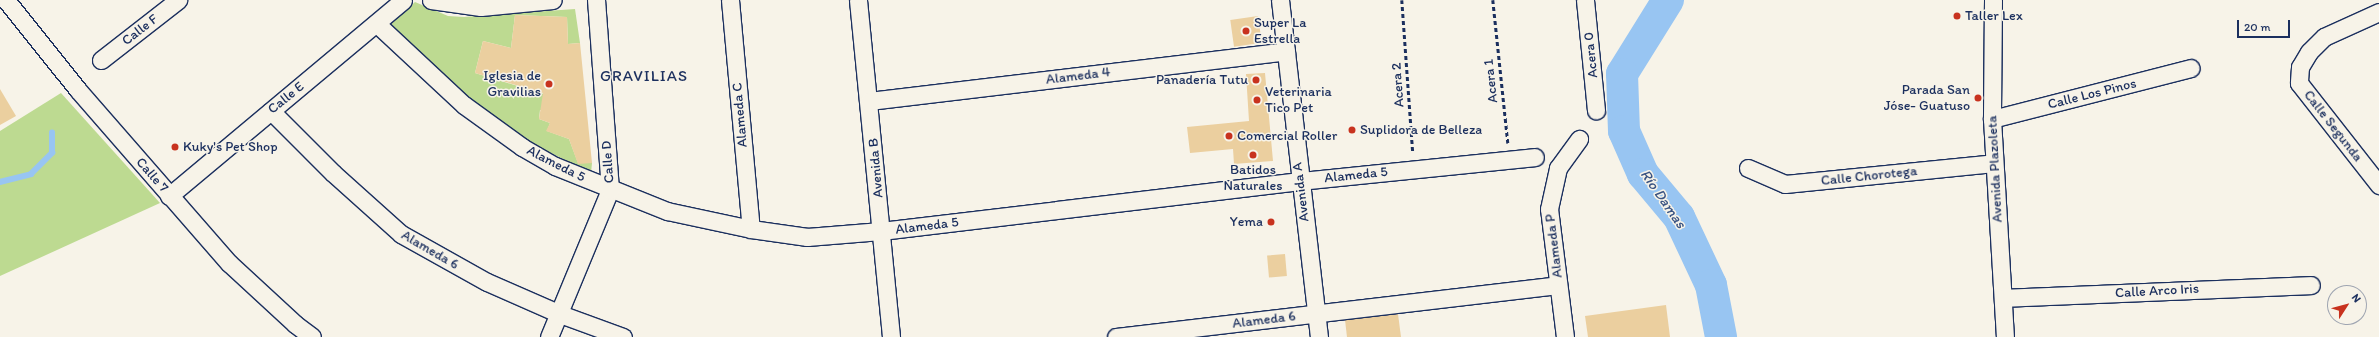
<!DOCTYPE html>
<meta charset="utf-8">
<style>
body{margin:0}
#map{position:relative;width:2379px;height:337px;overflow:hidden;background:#f7f3e8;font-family:Itim,sans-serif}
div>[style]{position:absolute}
.green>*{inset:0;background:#bdda91}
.stream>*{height:5.5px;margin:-2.75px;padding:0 2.75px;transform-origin:2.75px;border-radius:2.75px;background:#98c5f2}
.river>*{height:32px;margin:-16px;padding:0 16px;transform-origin:16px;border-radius:16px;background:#98c5f2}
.building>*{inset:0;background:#ebcf9f;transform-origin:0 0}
.path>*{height:2.5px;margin-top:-1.25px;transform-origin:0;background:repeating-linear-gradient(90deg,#1b2f5e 0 4px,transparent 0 7px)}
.roads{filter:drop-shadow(1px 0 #1b2f5e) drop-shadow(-1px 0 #1b2f5e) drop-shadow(0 1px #1b2f5e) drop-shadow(0 -1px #1b2f5e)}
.minor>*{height:17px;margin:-8.5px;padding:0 8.5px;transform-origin:8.5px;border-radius:8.5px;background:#f7f3e8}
.dots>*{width:11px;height:11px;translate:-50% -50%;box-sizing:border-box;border:2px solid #f7f3e8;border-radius:50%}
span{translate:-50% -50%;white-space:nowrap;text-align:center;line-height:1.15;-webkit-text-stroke:3px #f7f3e8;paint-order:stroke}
.poi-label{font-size:14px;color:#1b2f5e}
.left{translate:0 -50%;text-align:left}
.right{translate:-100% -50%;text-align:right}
.street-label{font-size:14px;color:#1b2f5e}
.water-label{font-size:15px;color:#3a5483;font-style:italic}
.quarter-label{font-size:16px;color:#1b2f5e;letter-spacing:1px}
.north{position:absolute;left:2327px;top:285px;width:40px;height:40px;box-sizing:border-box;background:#f7f3e8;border:1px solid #9fa5b1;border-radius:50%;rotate:54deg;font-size:11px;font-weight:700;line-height:16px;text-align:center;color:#1b2f5e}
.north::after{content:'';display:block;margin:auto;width:14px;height:18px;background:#c8321e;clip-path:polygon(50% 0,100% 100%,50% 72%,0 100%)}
.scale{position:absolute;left:2237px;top:20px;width:53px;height:18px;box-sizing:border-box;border:2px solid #1b2f5e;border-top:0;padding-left:5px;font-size:12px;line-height:14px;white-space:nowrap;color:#1b2f5e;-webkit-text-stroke:3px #f7f3e8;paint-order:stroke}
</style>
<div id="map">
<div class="green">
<div style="clip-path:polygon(415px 2px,448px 16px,464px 17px,575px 9px,580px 43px,568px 44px,567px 17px,515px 15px,511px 48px,483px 41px,475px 73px,550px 96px,545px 110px,540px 110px,539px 119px,550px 123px,547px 131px,569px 139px,578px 163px,592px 163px,591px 173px,531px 143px,483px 111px,431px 64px,391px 24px)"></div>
<div style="clip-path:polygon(61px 93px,160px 203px,0 276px,0 131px)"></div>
</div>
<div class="stream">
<div style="left:0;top:182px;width:32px;rotate:-14deg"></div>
<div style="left:31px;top:174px;width:30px;rotate:-45deg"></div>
<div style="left:52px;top:153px;width:20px;rotate:-90deg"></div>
</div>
<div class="river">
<div style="left:1668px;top:0;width:87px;rotate:121.9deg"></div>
<div style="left:1622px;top:74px;width:57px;rotate:88deg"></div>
<div style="left:1624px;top:131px;width:47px;rotate:66.2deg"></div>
<div style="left:1643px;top:174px;width:56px;rotate:50.1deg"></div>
<div style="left:1679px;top:217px;width:75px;rotate:64.8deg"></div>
<div style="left:1711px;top:285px;width:53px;rotate:79.1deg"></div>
</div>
<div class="building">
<div style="clip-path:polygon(515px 15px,567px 17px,568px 44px,580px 43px,592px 163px,578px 164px,569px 139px,546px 131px,550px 123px,539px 119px,543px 93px,475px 73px,483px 41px,511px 48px)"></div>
<div style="left:1258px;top:16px;width:27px;height:28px;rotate:82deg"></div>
<div style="clip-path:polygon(1265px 73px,1273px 161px,1234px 164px,1233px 149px,1190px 153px,1187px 127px,1249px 121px,1246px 74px)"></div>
<div style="clip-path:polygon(0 89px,16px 116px,0 125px)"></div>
<div style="left:1285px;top:254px;width:22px;height:18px;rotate:85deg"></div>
<div style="clip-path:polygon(1666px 305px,1670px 337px,1588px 337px,1585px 316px)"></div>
<div style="clip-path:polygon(1398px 314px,1401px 337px,1347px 337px,1345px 320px)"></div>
</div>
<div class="path">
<div style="left:1402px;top:0;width:153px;rotate:85.9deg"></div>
<div style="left:1493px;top:0;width:144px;rotate:84deg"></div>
</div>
<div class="roads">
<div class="minor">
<div style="left:6px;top:0;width:115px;rotate:51.3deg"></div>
<div style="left:78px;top:90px;width:230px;rotate:48.9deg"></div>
<div style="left:229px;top:263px;width:90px;rotate:42.7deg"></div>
<div style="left:295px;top:324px;width:21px;rotate:37deg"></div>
<div style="left:431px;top:0;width:50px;rotate:8deg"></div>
<div style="left:481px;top:7px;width:72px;rotate:-5.6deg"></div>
<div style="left:730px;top:0;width:230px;rotate:84.8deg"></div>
<div style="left:858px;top:0;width:339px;rotate:84.4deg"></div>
<div style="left:1280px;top:0;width:339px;rotate:83.4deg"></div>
<div style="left:1585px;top:0;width:111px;rotate:84.3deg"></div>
<div style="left:1993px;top:0;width:119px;rotate:90.5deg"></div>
<div style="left:1992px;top:119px;width:218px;rotate:86.6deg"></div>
<div style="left:2379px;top:12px;width:60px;rotate:155.6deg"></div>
<div style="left:2324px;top:37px;width:21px;rotate:135deg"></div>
<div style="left:2309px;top:52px;width:17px;rotate:121deg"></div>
<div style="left:2300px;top:67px;width:16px;rotate:94deg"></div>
<div style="left:2299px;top:83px;width:130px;rotate:51.9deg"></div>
<div style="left:377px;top:24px;width:119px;rotate:43deg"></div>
<div style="left:464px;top:105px;width:72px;rotate:35.9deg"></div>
<div style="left:522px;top:147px;width:38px;rotate:30deg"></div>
<div style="left:555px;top:166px;width:121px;rotate:21.9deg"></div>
<div style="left:667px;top:211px;width:86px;rotate:12.1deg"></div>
<div style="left:751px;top:229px;width:57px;rotate:8.1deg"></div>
<div style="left:807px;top:237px;width:74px;rotate:-4.6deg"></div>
<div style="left:881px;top:231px;width:422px;rotate:-6.8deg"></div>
<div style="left:1300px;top:181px;width:236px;rotate:-5.8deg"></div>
<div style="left:101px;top:60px;width:98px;rotate:-37.9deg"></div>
<div style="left:869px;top:101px;width:420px;rotate:-6.8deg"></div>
<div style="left:271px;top:111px;width:88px;rotate:45deg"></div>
<div style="left:333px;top:173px;width:91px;rotate:41.9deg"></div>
<div style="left:401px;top:234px;width:98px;rotate:29.2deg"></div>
<div style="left:487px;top:282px;width:80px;rotate:23.7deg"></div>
<div style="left:560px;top:314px;width:67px;rotate:20.1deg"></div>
<div style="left:1992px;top:119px;width:205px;rotate:-14.4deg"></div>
<div style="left:1748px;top:168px;width:40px;rotate:23.4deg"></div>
<div style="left:1785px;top:184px;width:210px;rotate:-5.7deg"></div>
<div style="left:169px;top:196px;width:305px;rotate:-39.9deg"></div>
<div style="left:2003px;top:298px;width:308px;rotate:-2.4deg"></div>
<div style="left:549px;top:337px;width:159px;rotate:-67.5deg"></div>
<div style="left:610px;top:190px;width:191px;rotate:-94.2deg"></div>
<div style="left:1116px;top:337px;width:445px;rotate:-6.7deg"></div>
<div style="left:1565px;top:337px;width:129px;rotate:-97.1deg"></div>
<div style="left:1549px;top:209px;width:42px;rotate:-77.6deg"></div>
<div style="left:1558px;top:168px;width:36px;rotate:-54deg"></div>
</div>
</div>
<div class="dots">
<div style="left:1957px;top:16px;background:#c8321e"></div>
<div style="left:1246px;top:31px;background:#c8321e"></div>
<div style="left:1256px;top:80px;background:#c8321e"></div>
<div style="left:549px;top:84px;background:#c8321e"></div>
<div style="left:1978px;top:98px;background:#c8321e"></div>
<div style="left:1257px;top:100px;background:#c8321e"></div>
<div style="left:1352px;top:130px;background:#c8321e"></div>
<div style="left:1229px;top:136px;background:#c8321e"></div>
<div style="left:175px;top:147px;background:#c8321e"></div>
<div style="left:1253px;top:155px;background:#c8321e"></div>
<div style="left:1271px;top:222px;background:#c8321e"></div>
</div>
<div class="poi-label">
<span class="left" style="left:1965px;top:16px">Taller Lex</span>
<span class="left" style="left:1254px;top:31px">Super La<br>Estrella</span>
<span class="right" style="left:541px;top:84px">Iglesia de<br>Gravilias</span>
<span class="right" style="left:1248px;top:80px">Panadería Tutu</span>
<span class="right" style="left:1970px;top:98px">Parada San<br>Jóse- Guatuso</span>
<span class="left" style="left:1265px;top:100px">Veterinaria<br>Tico Pet</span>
<span class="left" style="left:1360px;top:130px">Suplidora de Belleza</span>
<span class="left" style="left:1237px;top:136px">Comercial Roller</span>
<span class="left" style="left:183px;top:147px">Kuky's Pet Shop</span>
<span style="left:1253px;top:178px">Batidos<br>Naturales</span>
<span class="right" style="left:1263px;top:222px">Yema</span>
</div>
<div class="street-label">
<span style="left:140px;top:30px;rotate:-38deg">Calle F</span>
<span style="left:1591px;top:55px;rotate:-96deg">Acera 0</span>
<span style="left:1078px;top:76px;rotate:-7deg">Alameda 4</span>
<span style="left:1491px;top:81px;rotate:-96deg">Acera 1</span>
<span style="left:1398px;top:85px;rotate:-94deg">Acera 2</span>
<span style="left:2092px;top:94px;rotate:-14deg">Calle Los Pinos</span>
<span style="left:286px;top:98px;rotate:-39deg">Calle E</span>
<span style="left:740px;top:115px;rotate:-95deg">Alameda C</span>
<span style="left:2333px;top:126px;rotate:52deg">Calle Segunda</span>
<span style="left:608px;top:162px;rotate:-94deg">Calle D</span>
<span style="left:556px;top:164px;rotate:27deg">Alameda 5</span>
<span style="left:876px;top:168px;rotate:-95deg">Avenida B</span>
<span style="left:1995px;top:169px;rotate:-93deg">Avenida Plazoleta</span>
<span style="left:152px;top:175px;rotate:49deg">Calle 7</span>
<span style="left:1356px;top:175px;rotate:-6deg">Alameda 5</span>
<span style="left:1869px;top:176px;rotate:-6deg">Calle Chorotega</span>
<span style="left:1301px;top:192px;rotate:-97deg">Avenida A</span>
<span style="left:927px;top:226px;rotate:-7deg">Alameda 5</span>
<span style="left:1554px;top:246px;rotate:-97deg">Alameda P</span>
<span style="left:430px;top:250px;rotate:30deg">Alameda 6</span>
<span style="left:2157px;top:291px;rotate:-3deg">Calle Arco Iris</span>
<span style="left:1264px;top:320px;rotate:-7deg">Alameda 6</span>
</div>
<div class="water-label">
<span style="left:1663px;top:199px;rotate:55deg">Río Damas</span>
</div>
<div class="quarter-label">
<span style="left:644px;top:76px">GRAVILIAS</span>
</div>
<div class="north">N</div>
<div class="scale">20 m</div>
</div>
